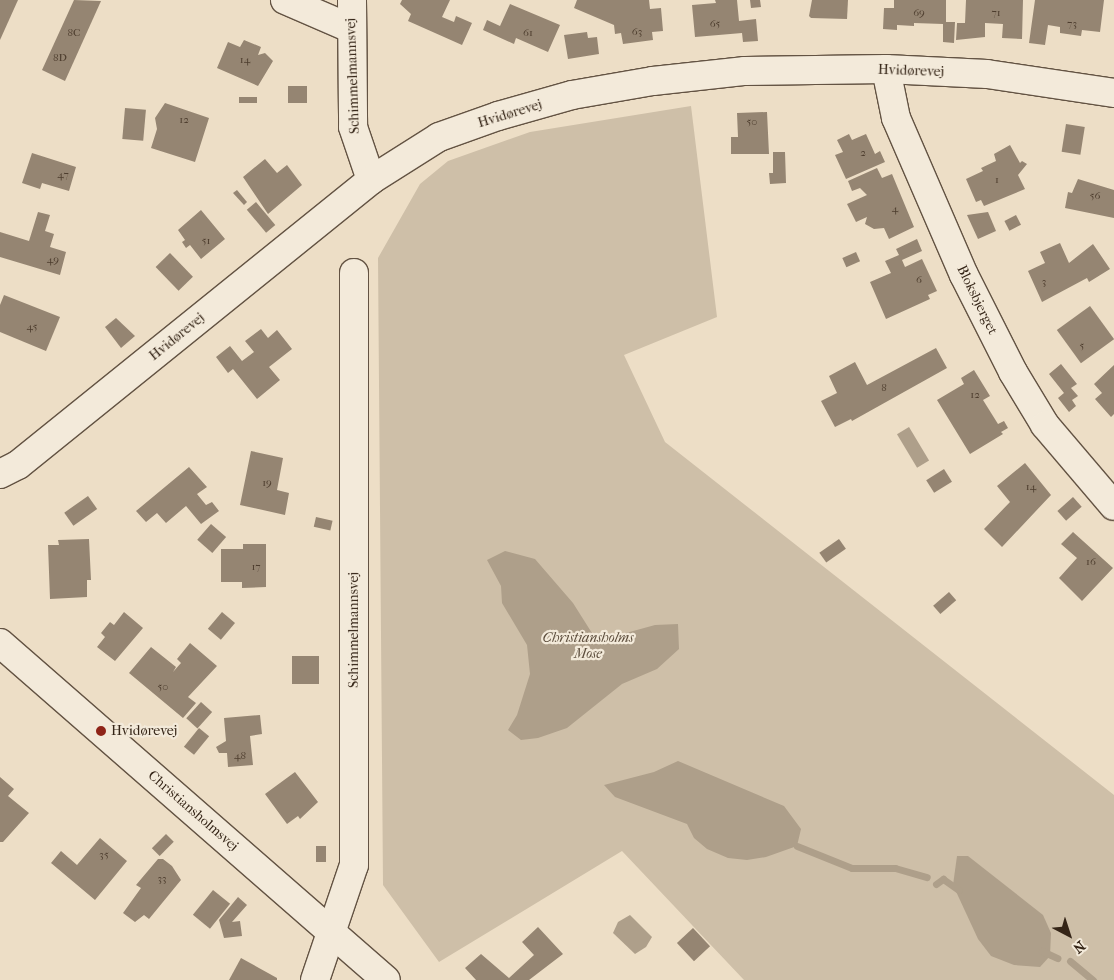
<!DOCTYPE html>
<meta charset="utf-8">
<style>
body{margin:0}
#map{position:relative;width:1114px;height:980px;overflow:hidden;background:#eddec6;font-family:"IM FELL French Canon",serif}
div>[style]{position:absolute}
.green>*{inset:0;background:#cebfa8}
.water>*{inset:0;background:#ae9f8a;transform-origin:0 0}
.stream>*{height:7px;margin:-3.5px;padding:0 3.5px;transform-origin:3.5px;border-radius:3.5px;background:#ae9f8a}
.building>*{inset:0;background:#958572;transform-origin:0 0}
.roads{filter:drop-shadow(1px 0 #635343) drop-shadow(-1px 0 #635343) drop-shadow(0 1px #635343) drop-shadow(0 -1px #635343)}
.minor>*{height:28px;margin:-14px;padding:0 14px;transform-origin:14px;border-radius:14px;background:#f3eada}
.dots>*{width:14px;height:14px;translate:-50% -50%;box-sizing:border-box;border:2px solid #f3eada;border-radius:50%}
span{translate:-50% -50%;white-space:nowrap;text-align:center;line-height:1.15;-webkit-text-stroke:4.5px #f3eada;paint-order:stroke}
.number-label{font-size:11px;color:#4d3d2e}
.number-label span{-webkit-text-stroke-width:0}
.street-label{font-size:14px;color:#352517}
.park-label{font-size:14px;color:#5b4c3b;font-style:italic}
.poi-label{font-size:14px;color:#352517}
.left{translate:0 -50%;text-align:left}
.north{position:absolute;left:1044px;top:910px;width:50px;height:50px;-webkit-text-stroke:4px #f3eada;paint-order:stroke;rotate:140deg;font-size:14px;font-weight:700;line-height:20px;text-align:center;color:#352517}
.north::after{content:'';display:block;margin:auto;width:18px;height:22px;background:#352517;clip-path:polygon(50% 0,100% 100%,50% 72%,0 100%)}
</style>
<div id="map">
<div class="green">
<div style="clip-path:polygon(691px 106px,717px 317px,624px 355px,665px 442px,1114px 795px,1114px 980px,744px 980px,622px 851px,439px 962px,383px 885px,378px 258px,420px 184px,448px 161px,530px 132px)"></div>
</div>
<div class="water">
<div style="left:909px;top:427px;width:39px;height:14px;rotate:59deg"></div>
<div style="clip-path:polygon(505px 551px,535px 559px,573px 603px,597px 641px,655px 625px,678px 624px,679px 649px,657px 669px,622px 684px,567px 728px,538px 738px,521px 740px,508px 730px,517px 715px,530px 674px,527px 645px,502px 603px,501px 586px,487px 560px)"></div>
<div style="clip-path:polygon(678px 761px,784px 806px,801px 829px,797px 846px,766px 857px,747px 860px,728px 858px,707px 849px,694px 838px,687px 824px,615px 797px,604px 785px,654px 772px)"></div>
<div style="clip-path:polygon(957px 856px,968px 856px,1043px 915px,1051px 933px,1050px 956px,1040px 967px,1014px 965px,991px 956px,978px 939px,953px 885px)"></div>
<div style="clip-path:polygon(630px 915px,652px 937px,646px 947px,635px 954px,613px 933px,618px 922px)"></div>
</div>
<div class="stream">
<div style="left:797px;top:846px;width:59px;rotate:21.8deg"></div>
<div style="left:852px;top:868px;width:43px"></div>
<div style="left:895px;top:868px;width:33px;rotate:16deg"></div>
<div style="left:936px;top:884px;width:9px;rotate:-36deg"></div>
<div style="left:943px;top:879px;width:19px;rotate:35deg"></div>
<div style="left:1042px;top:951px;width:17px;rotate:25deg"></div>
<div style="left:1070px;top:961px;width:30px;rotate:40deg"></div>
</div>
<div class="building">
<div style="clip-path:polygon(0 0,18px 0,0 40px)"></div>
<div style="clip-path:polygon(74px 0,101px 1px,65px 81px,42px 70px)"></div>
<div style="clip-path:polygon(402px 0,450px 0,442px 17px,454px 22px,456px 16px,472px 23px,462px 45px,408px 21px,411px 14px,400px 4px)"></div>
<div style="clip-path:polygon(577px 0,649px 0,650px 9px,661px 8px,663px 31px,652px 32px,653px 40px,623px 44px,621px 33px,615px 34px,614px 25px,574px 8px)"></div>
<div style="clip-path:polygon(715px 0,737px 0,739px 21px,756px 19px,758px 41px,743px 42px,742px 33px,695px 37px,692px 5px,716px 3px)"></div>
<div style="clip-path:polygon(750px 0,760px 0,761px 7px,751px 8px)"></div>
<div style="clip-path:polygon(812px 0,848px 0,847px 19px,811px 18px,809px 16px)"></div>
<div style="clip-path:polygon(894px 0,946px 0,946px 22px,955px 22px,954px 43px,943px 42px,943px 24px,914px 23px,914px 26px,897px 25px,897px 30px,883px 29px,884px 8px,894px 8px)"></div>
<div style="clip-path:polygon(966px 0,1023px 0,1022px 39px,1002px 38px,1003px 24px,985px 23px,985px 37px,956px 40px,957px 23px,965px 23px)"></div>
<div style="clip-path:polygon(1035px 0,1104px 0,1100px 32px,1082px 30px,1081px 36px,1060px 33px,1060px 27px,1048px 25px,1045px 45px,1029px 43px)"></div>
<div style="clip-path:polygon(510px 4px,560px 25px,548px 52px,516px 38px,514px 44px,483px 30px,487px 20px,500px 26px)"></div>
<div style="clip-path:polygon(587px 32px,588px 38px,597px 37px,599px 54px,568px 59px,564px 35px)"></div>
<div style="clip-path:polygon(244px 40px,261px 47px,258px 55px,265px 53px,273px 61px,258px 86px,217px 68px,228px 42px,240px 47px)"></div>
<div style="left:307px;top:86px;width:17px;height:19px;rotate:90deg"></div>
<div style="left:239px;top:97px;width:18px;height:6px"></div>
<div style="clip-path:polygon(165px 103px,209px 118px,195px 162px,151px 148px,157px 129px,155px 118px)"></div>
<div style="left:125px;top:108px;width:21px;height:31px;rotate:5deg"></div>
<div style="clip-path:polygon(767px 112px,769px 154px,731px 154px,731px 137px,738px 137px,737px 113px)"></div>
<div style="left:1066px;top:124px;width:19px;height:28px;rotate:9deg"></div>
<div style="clip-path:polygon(849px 134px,852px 140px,866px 134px,875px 154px,880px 151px,885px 162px,846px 179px,835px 155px,843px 152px,837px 140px)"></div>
<div style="clip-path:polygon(1010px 145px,1020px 163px,1022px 161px,1027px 164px,1018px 175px,1025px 189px,984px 206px,981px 200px,976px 202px,966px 179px,983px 171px,981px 168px,996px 161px,994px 154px)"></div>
<div style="clip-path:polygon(773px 152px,785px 152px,786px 183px,770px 184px,769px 173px,773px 173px)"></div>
<div style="clip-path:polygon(32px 153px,76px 167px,69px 191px,42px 183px,40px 189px,22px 183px)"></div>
<div style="clip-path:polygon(265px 159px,277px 173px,287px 165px,302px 185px,268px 214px,243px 177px)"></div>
<div style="clip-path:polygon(877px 168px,882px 178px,892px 174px,914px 227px,889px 239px,884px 228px,874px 229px,865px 224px,867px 217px,856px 222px,847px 204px,867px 195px,860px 188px,852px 191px,848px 181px)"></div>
<div style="clip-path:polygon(1078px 179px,1114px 190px,1114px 218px,1065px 208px,1068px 192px,1072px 193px)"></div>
<div style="clip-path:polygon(237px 190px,247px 202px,244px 205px,233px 193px)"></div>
<div style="left:256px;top:202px;width:30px;height:12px;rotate:50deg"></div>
<div style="clip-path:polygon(201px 210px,225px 239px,201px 259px,190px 245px,186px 248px,182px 242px,185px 240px,178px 230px)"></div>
<div style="clip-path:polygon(38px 212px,50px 215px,45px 231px,54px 234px,50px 247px,66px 252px,60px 275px,0 257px,0 232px,29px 241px)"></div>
<div style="clip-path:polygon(988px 212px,996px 231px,978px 239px,967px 215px)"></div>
<div style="left:1016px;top:215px;width:11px;height:13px;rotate:63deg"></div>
<div style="clip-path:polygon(917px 239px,922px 251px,902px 260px,905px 267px,922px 259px,937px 291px,928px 295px,930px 299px,886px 319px,870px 282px,891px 273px,885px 261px,899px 255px,896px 249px)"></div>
<div style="clip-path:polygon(1060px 243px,1069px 263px,1093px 244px,1110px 269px,1089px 282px,1087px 278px,1042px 302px,1028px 271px,1045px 263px,1040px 252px)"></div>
<div style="left:856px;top:252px;width:10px;height:15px;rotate:66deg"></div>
<div style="left:170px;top:253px;width:33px;height:20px;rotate:46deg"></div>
<div style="clip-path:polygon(4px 295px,60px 317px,46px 351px,0 332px,0 305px)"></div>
<div style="left:1090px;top:306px;width:41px;height:41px;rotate:54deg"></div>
<div style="clip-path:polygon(116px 318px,135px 336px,121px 348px,105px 327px)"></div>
<div style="clip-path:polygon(261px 329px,268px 338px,277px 330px,292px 349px,269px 367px,280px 380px,257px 399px,233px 369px,228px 373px,216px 357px,230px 346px,242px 361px,254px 352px,245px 341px)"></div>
<div style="clip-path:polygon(936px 348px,947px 368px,852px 421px,851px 419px,835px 427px,821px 401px,837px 393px,829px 376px,855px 362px,867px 385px)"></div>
<div style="clip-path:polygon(1061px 364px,1077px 384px,1071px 388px,1078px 396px,1072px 400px,1076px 406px,1069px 412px,1058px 398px,1064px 393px,1049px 374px)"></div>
<div style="clip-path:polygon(1114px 365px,1114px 414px,1111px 417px,1095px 399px,1102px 393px,1094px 384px)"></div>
<div style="clip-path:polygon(974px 370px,990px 396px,983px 400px,998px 424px,1004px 421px,1008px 428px,1001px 432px,1003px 434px,970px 454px,937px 400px,964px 384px,961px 378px)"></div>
<div style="clip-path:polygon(251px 451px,283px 458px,277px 490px,289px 493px,285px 515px,240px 505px)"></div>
<div style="clip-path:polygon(1025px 463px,1051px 495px,1002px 547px,984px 529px,1010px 502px,997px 486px)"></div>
<div style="clip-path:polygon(189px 467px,207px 487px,197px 494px,206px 505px,212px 502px,219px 511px,201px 524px,186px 506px,166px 523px,157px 513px,146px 522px,136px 511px)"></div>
<div style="left:944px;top:469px;width:15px;height:21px;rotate:58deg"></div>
<div style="left:88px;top:496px;width:16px;height:29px;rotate:55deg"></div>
<div style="left:1073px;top:497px;width:13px;height:21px;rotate:48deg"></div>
<div style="left:316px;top:517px;width:17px;height:10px;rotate:13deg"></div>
<div style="left:211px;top:524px;width:20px;height:21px;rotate:41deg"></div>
<div style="clip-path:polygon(1073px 532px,1113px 568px,1082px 601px,1059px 578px,1077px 558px,1061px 544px)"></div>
<div style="clip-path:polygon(89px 539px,91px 580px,87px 580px,87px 597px,50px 599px,48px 545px,59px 545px,58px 540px)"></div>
<div style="left:839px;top:539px;width:12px;height:24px;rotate:55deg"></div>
<div style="clip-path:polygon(243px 544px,266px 544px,266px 587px,242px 588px,242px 582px,221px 582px,221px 549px,243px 549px)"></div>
<div style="left:949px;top:592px;width:11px;height:21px;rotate:49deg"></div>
<div style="clip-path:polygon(124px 612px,143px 628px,115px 661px,97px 647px,105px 637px,101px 633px,110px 622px,114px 625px)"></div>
<div style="left:222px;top:612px;width:17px;height:22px;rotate:40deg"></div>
<div style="clip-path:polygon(190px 643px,217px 666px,188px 697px,196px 703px,183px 718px,129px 673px,151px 647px,176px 667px,173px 672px,181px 663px,177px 659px)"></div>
<div style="left:292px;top:656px;width:27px;height:28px"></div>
<div style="left:201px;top:702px;width:15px;height:22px;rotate:42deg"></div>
<div style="clip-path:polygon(260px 715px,262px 734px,250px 736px,253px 765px,228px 767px,227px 753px,219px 753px,216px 747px,226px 741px,224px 718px)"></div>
<div style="left:199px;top:728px;width:13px;height:24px;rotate:39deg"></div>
<div style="clip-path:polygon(295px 772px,318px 802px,300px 819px,298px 816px,287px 824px,265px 794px)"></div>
<div style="clip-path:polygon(0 777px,14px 789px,8px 796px,29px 813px,3px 842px,0 842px)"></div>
<div style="left:166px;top:834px;width:11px;height:20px;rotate:45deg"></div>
<div style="clip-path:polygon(100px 838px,127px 861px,95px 900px,51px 863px,61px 851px,77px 865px)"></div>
<div style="left:316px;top:846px;width:10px;height:16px"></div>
<div style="clip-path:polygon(158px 859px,163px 859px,172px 866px,181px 880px,149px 919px,144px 915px,135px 922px,123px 913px,141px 888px,136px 885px)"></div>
<div style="left:213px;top:890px;width:22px;height:32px;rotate:39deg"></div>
<div style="clip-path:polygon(238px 897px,247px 905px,232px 922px,240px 921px,242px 936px,224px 938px,219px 920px)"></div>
<div style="clip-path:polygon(538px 927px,563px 954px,529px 980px,476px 980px,465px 968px,481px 954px,509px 978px,534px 955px,522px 942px)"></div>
<div style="left:693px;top:928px;width:25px;height:22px;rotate:47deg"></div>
<div style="clip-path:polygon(241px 958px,277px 978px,277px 980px,229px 980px)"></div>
</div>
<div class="roads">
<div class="minor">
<div style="left:285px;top:0;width:71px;rotate:23.3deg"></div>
<div style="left:352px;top:0;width:127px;rotate:89.5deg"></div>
<div style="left:353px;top:127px;width:56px;rotate:71.2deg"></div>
<div style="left:886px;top:69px;width:50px;rotate:78.5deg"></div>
<div style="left:896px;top:118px;width:171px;rotate:66.6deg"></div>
<div style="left:964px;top:275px;width:109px;rotate:63.2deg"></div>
<div style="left:1013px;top:372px;width:62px;rotate:58.9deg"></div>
<div style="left:1045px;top:425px;width:106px;rotate:49.6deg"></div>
<div style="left:0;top:474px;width:20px;rotate:-27deg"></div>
<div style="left:18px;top:465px;width:454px;rotate:-38.9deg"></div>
<div style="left:371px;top:180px;width:80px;rotate:-32.3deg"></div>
<div style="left:439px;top:137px;width:63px;rotate:-19.6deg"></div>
<div style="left:498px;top:116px;width:77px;rotate:-15.8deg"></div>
<div style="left:572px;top:95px;width:82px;rotate:-9.8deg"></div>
<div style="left:653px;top:81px;width:93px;rotate:-6.2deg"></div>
<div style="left:745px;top:71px;width:141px;rotate:-0.8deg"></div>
<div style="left:886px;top:69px;width:101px;rotate:2.8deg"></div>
<div style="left:987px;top:74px;width:128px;rotate:8.5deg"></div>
<div style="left:0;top:643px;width:512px;rotate:41.12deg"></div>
<div style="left:315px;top:980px;width:121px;rotate:-71.3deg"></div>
<div style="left:354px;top:865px;width:592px;rotate:-90deg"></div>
</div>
</div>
<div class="dots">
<div style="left:101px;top:731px;background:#8f2418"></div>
</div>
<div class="number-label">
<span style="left:919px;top:13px">69</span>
<span style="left:996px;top:13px">71</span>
<span style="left:715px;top:24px">65</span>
<span style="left:1072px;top:24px">73</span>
<span style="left:637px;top:32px">63</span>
<span style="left:74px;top:33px">8C</span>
<span style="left:528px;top:33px">61</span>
<span style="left:60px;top:58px">8D</span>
<span style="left:245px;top:60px">14</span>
<span style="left:184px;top:120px">12</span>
<span style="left:752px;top:122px">50</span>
<span style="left:863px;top:153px">2</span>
<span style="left:63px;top:175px">47</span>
<span style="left:997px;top:180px">1</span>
<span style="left:1095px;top:196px">56</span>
<span style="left:895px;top:209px">4</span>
<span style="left:206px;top:241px">51</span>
<span style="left:53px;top:260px">49</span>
<span style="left:919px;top:280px">6</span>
<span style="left:1044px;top:282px">3</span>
<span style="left:32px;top:327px">45</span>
<span style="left:1082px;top:346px">5</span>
<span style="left:884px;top:388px">8</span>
<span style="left:975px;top:395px">12</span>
<span style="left:267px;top:483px">19</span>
<span style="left:1031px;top:487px">14</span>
<span style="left:1091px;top:562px">16</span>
<span style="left:256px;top:567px">17</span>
<span style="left:163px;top:687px">50</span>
<span style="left:240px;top:756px">48</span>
<span style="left:104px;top:855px">35</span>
<span style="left:162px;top:879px">33</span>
</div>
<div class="street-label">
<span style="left:911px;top:71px;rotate:2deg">Hvidørevej</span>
<span style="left:353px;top:76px;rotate:-92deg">Schimmelmannsvej</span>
<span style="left:510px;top:114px;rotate:-17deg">Hvidørevej</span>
<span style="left:977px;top:300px;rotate:64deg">Bloksbjerget</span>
<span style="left:177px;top:337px;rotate:-39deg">Hvidørevej</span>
<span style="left:354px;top:630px;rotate:-90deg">Schimmelmannsvej</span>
<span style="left:193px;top:811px;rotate:41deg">Christiansholmsvej</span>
</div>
<div class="park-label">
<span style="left:588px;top:646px">Christiansholms<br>Mose</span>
</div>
<div class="poi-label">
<span class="left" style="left:111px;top:731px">Hvidørevej</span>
</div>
<div class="north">N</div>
</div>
